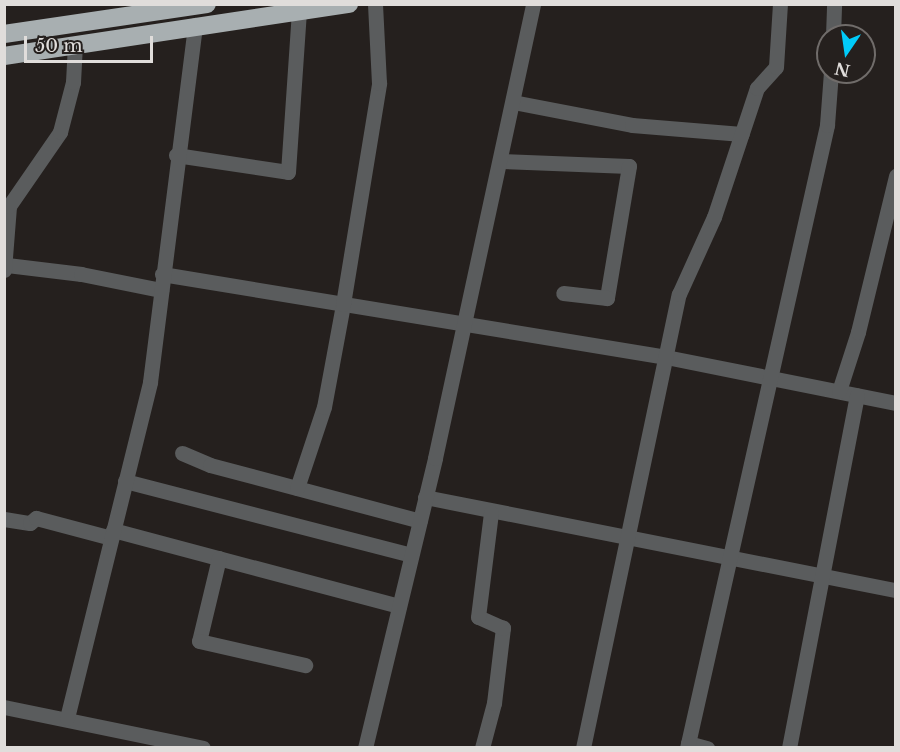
<!DOCTYPE html>
<style>
body{margin:0}
#map{position:relative;width:900px;height:752px;overflow:hidden;background:#25201e;font-family:"Libre Baskerville",serif}
div>[style]{position:absolute}
.street>*{height:15px;margin:-7.5px;padding:0 7.5px;transform-origin:7.5px;border-radius:7.5px;background:#5a5c5d}
.highway>*{height:18px;margin:-9px;padding:0 9px;transform-origin:9px;border-radius:9px;background:#a8afb1}
span{translate:-50% -50%;white-space:nowrap;text-align:center;line-height:1.15;-webkit-text-stroke:4.5px #25201e;paint-order:stroke}
.frame{position:absolute;inset:0;border:6px solid #e0dddb;pointer-events:none}
.north{position:absolute;left:816px;top:24px;width:60px;height:60px;box-sizing:border-box;background:#25201e;border:2px solid #706c6a;border-radius:50%;rotate:193deg;font-size:16px;font-weight:700;line-height:24px;text-align:center;color:#e0dddb}
.north::after{content:'';display:block;margin:auto;width:21px;height:27px;background:#01cbf9;clip-path:polygon(50% 0,100% 100%,50% 72%,0 100%)}
.scale{position:absolute;left:24px;top:36px;width:129px;height:27px;box-sizing:border-box;border:3px solid #e0dddb;border-top:0;padding-left:8px;font-size:18px;line-height:21px;white-space:nowrap;color:#e0dddb;-webkit-text-stroke:4px #25201e;paint-order:stroke}
</style>
<div id="map">
<div class="street">
<div style="left:833px;top:36px;width:32px;rotate:-88deg"></div>
<div style="left:513px;top:102px;width:121px;rotate:10.9deg"></div>
<div style="left:632px;top:125px;width:110px;rotate:4.7deg"></div>
<div style="left:176px;top:155px;width:113px;rotate:8.6deg"></div>
<div style="left:288px;top:172px;width:160px;rotate:-86.1deg"></div>
<div style="left:500px;top:161px;width:129px;rotate:2.2deg"></div>
<div style="left:629px;top:166px;width:134px;rotate:99.5deg"></div>
<div style="left:607px;top:298px;width:44px;rotate:-173.5deg"></div>
<div style="left:7px;top:265px;width:75px;rotate:6.9deg"></div>
<div style="left:81px;top:274px;width:82px;rotate:11.3deg"></div>
<div style="left:4px;top:270px;width:64px;rotate:-85.5deg"></div>
<div style="left:9px;top:206px;width:90px;rotate:-55.4deg"></div>
<div style="left:60px;top:132px;width:52px;rotate:-75.4deg"></div>
<div style="left:73px;top:82px;width:37px;rotate:-87deg"></div>
<div style="left:162px;top:274px;width:511px;rotate:9.35deg"></div>
<div style="left:666px;top:357px;width:235px;rotate:11.3deg"></div>
<div style="left:839px;top:391px;width:62px;rotate:-72.1deg"></div>
<div style="left:858px;top:332px;width:161px;rotate:-76.3deg"></div>
<div style="left:182px;top:453px;width:30px;rotate:23deg"></div>
<div style="left:210px;top:465px;width:217px;rotate:14.9deg"></div>
<div style="left:125px;top:481px;width:295px;rotate:14.5deg"></div>
<div style="left:297px;top:488px;width:85px;rotate:-71.6deg"></div>
<div style="left:324px;top:407px;width:105px;rotate:-79.5deg"></div>
<div style="left:343px;top:304px;width:224px;rotate:-80.7deg"></div>
<div style="left:379px;top:83px;width:79px;rotate:-92.9deg"></div>
<div style="left:425px;top:497px;width:480px;rotate:11.2deg"></div>
<div style="left:4px;top:519px;width:26px;rotate:9deg"></div>
<div style="left:30px;top:523px;width:8px;rotate:-40deg"></div>
<div style="left:36px;top:518px;width:78px;rotate:14.9deg"></div>
<div style="left:113px;top:530px;width:296px;rotate:14.9deg"></div>
<div style="left:219px;top:558px;width:85px;rotate:103.5deg"></div>
<div style="left:199px;top:641px;width:109px;rotate:12.8deg"></div>
<div style="left:4px;top:707px;width:203px;rotate:11.6deg"></div>
<div style="left:67px;top:718px;width:346px;rotate:-76.1deg"></div>
<div style="left:150px;top:382px;width:360px;rotate:-82.8deg"></div>
<div style="left:688px;top:743px;width:20px;rotate:15deg"></div>
<div style="left:365px;top:748px;width:298px;rotate:-76.4deg"></div>
<div style="left:435px;top:458px;width:464px;rotate:-77.8deg"></div>
<div style="left:482px;top:748px;width:47px;rotate:-75.1deg"></div>
<div style="left:494px;top:703px;width:76px;rotate:-83.2deg"></div>
<div style="left:503px;top:628px;width:27px;rotate:-156deg"></div>
<div style="left:478px;top:617px;width:105px;rotate:-82.9deg"></div>
<div style="left:583px;top:748px;width:464px;rotate:-78.1deg"></div>
<div style="left:679px;top:294px;width:85px;rotate:-65.6deg"></div>
<div style="left:714px;top:217px;width:136px;rotate:-71.6deg"></div>
<div style="left:757px;top:88px;width:28px;rotate:-48deg"></div>
<div style="left:776px;top:67px;width:63px;rotate:-86.4deg"></div>
<div style="left:687px;top:748px;width:639px;rotate:-77.33deg"></div>
<div style="left:827px;top:125px;width:53px;rotate:-85.7deg"></div>
<div style="left:789px;top:748px;width:359px;rotate:-79.1deg"></div>
</div>
<div class="highway">
<div style="left:4px;top:34px;width:205px;rotate:-8.4deg"></div>
<div style="left:4px;top:56px;width:349px;rotate:-8.6deg"></div>
</div>
<div class="frame"></div>
<div class="north">N</div>
<div class="scale">50 m</div>
</div>
